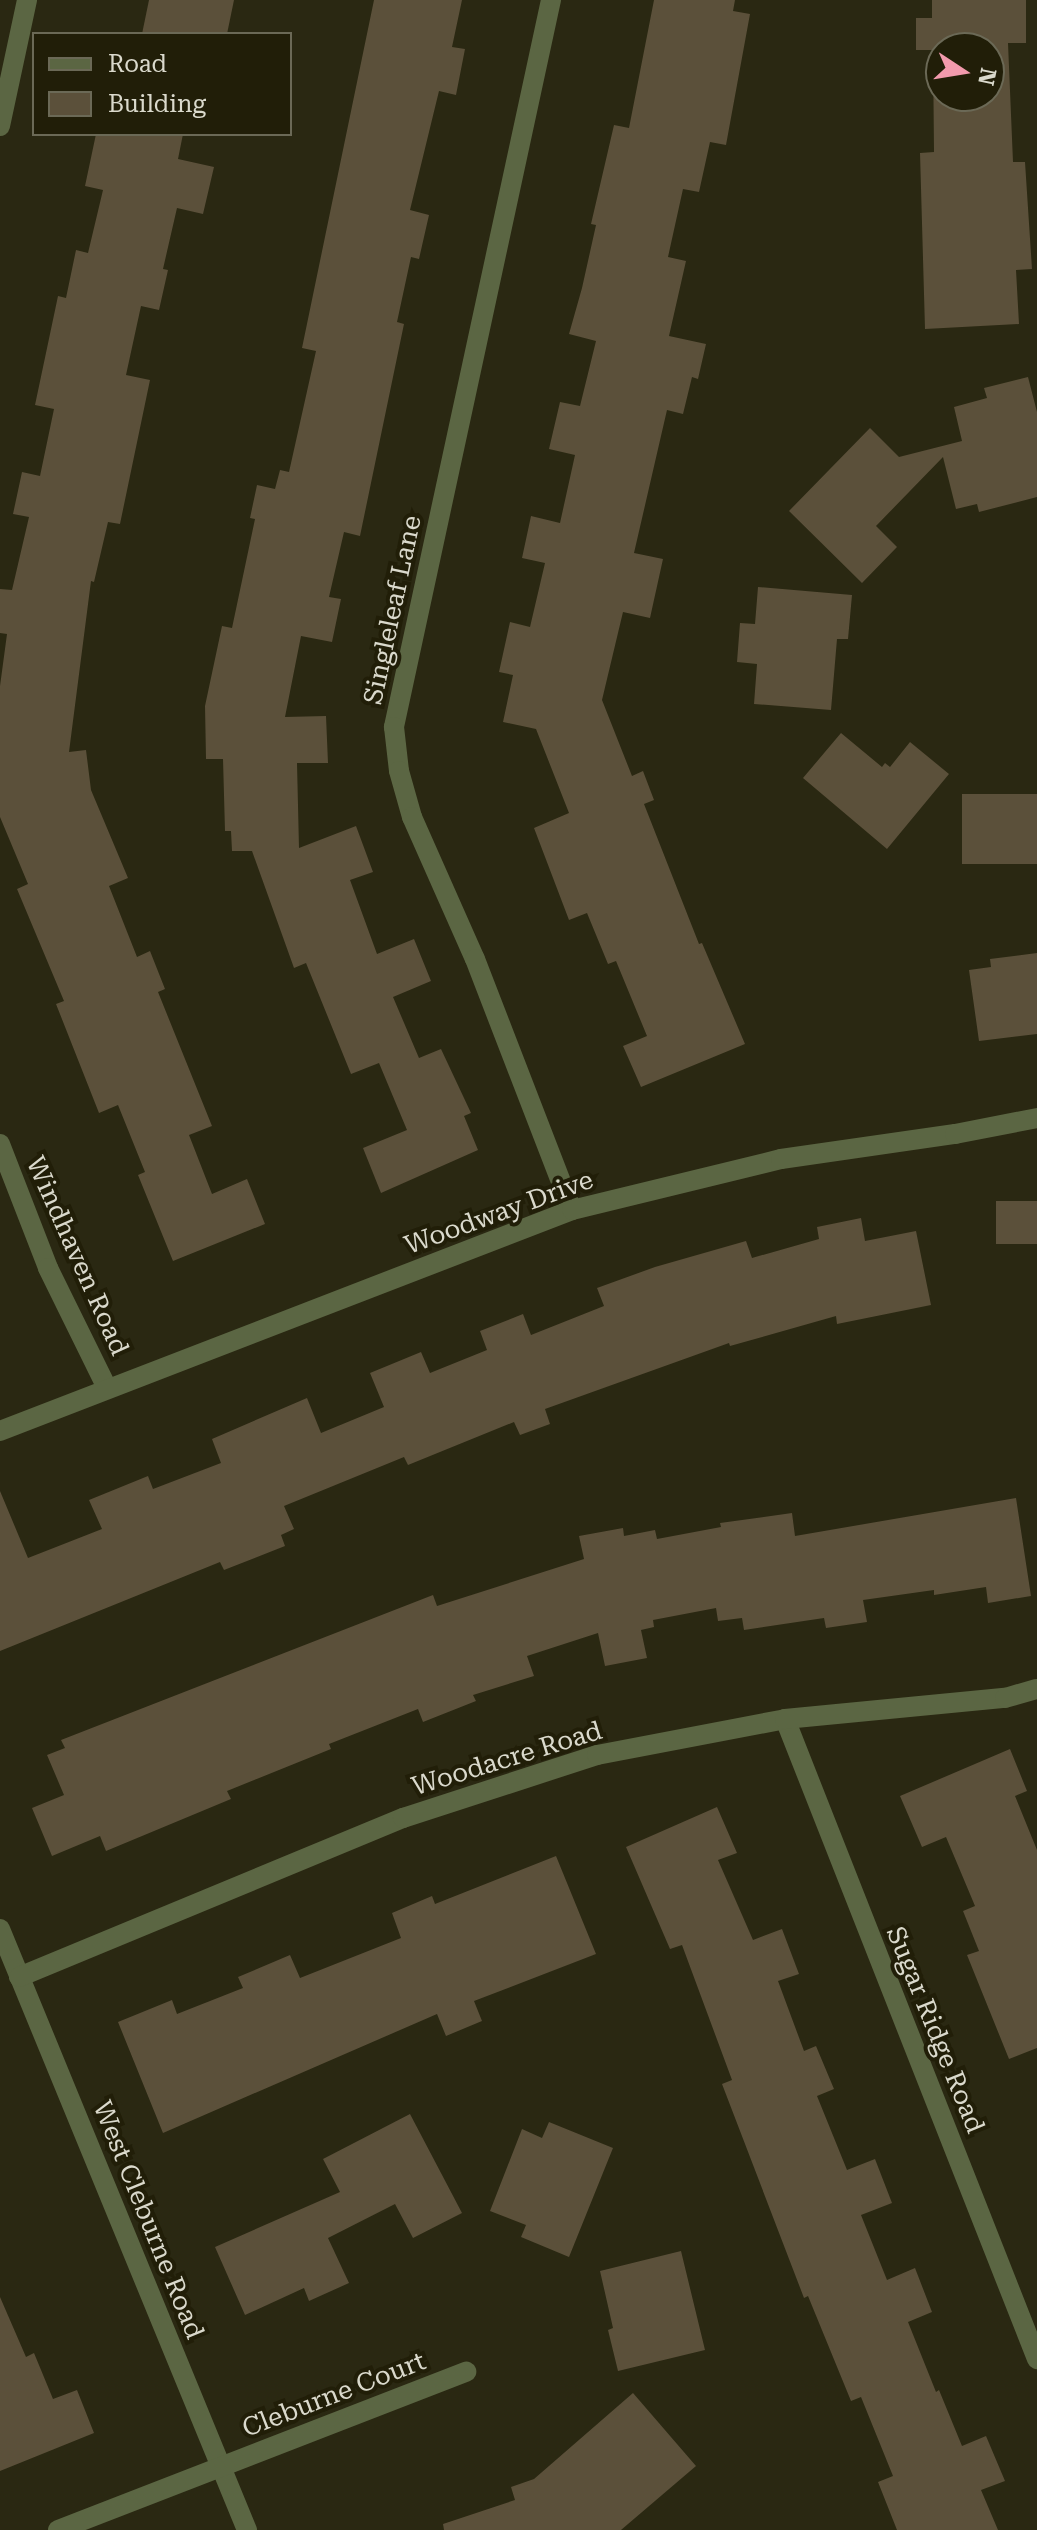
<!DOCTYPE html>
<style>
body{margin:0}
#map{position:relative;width:1037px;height:2530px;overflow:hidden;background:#2a2812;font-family:"Roboto Serif",serif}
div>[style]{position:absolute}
.building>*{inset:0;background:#5b503a;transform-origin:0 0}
.minor>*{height:20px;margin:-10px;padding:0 10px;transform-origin:10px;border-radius:10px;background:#5b6643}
span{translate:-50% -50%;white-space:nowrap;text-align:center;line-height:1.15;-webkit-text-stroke:8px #211e08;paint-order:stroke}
.street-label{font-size:26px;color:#dad9cc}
.legend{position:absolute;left:32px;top:32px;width:260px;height:104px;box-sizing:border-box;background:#211e08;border:2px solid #6b6956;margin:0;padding:10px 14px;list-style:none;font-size:24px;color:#dad9cc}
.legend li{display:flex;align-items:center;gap:16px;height:40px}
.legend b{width:40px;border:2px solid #6b6956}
.north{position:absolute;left:925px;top:32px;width:80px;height:80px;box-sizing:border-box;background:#211e08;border:2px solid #6b6956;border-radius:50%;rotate:102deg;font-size:22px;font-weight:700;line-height:32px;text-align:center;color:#dad9cc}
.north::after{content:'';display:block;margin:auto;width:28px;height:36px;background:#f29aad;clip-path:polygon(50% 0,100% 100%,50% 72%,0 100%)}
</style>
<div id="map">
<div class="building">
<div style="clip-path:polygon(149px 0,234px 0,227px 34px,142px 34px)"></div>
<div style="clip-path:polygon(374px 0,462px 0,452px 47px,465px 49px,456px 95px,439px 91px,410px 210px,429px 215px,419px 259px,411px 257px,397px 322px,404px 324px,360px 536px,344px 532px,329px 597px,341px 599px,332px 642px,301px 636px,285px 717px,326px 716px,328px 763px,297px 763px,299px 848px,356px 826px,373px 872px,350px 880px,377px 954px,414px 939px,431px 981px,393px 997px,419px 1058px,441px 1049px,471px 1113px,464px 1116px,478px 1150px,381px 1193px,363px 1148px,407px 1130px,379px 1063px,351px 1074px,306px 963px,294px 968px,252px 851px,232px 851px,231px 831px,225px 831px,223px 759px,206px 759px,205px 706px,222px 626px,232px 628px,255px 519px,250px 518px,257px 485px,275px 489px,280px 470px,289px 472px,316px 351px,302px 348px)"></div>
<div style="clip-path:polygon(654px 0,735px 0,733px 11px,750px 14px,726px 145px,710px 142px,699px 192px,683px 189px,668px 257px,686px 261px,669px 336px,706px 344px,698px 379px,692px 377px,683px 414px,667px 410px,634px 553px,663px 559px,650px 618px,623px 612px,602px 700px,632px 776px,643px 771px,654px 800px,644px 804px,699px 944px,702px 943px,745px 1044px,641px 1087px,623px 1046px,647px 1036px,616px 961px,608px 964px,587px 913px,569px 920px,534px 828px,569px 813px,536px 729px,503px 722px,513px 675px,499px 672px,510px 622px,530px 627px,545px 563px,522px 558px,531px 516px,560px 523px,575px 455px,549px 449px,560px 402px,580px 406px,596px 341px,569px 334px,582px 288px,596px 225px,591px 224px,614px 125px,629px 128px)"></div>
<div style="clip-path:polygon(evenodd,932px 0,1026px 0,1026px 43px,1008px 43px,1013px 162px,1025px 162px,1032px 269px,1016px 270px,1019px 324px,925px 329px,920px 153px,934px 152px,933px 50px,916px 50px,916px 18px,932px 18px,932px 0,941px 48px,989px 48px,989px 96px,941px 96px,941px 48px)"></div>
<div style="clip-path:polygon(96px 134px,183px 134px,178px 159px,214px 167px,203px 214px,177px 208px,163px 269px,168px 270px,159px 310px,141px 306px,126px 375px,150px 380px,120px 524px,108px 522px,94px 582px,91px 581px,69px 752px,86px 750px,91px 790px,128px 878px,109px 886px,137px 957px,150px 951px,165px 989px,158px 992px,212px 1126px,189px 1135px,212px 1194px,247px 1179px,265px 1224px,173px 1261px,138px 1175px,145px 1172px,118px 1105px,99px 1113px,56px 1004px,64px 1001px,17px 889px,28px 884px,0 817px,0 686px,7px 634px,0 633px,0 589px,12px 590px,29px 517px,13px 514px,22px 472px,40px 476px,54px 409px,35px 405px,58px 296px,66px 298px,76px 250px,88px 253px,103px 190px,85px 186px)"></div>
<div style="clip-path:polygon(1028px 377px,1037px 412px,1037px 497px,979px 512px,977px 504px,956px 509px,943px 457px,876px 526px,897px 547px,862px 583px,789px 511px,870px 428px,899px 457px,962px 441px,954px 407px,987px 398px,984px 388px)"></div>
<div style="clip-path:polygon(758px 587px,852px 595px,848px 639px,837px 639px,831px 710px,754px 704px,757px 664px,737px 662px,740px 623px,755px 624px)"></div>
<div style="clip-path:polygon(841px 733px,882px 767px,885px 763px,890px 767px,910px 742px,949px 774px,887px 849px,803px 778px)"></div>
<div style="left:1037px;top:794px;width:70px;height:75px;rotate:90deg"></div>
<div style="clip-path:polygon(1037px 953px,1037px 1034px,979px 1041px,969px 970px,991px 967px,990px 959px)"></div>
<div style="left:1037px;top:1201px;width:43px;height:41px;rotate:90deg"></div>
<div style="clip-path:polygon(861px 1218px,865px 1241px,916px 1231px,931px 1305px,837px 1324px,836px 1316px,730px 1346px,729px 1343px,545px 1409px,550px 1424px,520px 1435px,514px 1422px,408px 1465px,404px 1457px,284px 1506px,294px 1529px,281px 1535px,285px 1546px,224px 1570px,220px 1562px,0 1651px,0 1491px,28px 1558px,102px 1529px,89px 1500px,148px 1476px,153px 1489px,221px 1463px,212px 1439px,307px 1398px,321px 1433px,384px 1407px,370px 1373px,421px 1352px,430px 1373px,487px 1350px,480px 1331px,523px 1314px,531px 1335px,604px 1306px,597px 1288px,655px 1267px,746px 1241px,752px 1258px,819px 1239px,817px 1227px)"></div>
<div style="clip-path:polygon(1016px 1498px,1031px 1596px,988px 1603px,986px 1587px,934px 1595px,934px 1590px,863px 1600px,867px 1622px,826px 1628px,824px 1618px,744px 1630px,742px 1618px,718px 1621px,716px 1608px,653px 1620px,654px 1627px,641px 1630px,647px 1658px,605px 1666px,598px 1633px,527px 1656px,534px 1676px,473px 1695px,476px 1701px,423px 1722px,418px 1709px,329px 1744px,331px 1749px,227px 1791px,231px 1799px,106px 1851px,100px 1836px,52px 1856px,32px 1808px,64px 1795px,47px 1755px,65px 1748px,61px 1740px,433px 1595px,437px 1606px,584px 1559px,579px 1536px,623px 1528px,624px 1536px,655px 1530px,657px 1539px,721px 1527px,720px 1523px,792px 1513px,795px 1536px)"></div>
<div style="clip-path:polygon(1010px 1749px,1027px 1791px,1015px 1796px,1037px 1850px,1037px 2048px,1009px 2059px,967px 1955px,979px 1951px,963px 1911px,975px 1906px,946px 1837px,922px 1847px,900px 1796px)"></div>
<div style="clip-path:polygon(717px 1807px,737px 1853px,718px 1860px,753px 1940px,782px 1929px,799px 1974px,778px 1981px,804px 2051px,816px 2046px,834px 2089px,817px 2096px,847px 2170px,875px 2159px,892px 2203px,861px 2215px,887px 2280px,915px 2268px,932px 2312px,908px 2322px,936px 2392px,939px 2390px,962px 2446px,986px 2436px,1005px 2481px,981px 2490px,998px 2530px,897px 2530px,878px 2482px,893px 2476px,861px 2397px,851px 2401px,808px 2296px,804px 2298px,722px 2084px,732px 2080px,682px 1945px,670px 1949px,626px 1847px)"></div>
<div style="clip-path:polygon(556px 1856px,596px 1954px,474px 2001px,482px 2021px,446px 2036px,437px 2014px,163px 2133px,118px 2022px,172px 2000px,177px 2014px,243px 1988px,238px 1977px,290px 1955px,300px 1978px,401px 1938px,392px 1913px,432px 1896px,435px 1904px)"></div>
<div style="clip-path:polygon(410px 2114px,462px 2213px,413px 2238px,395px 2204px,328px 2238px,349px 2283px,309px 2301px,304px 2288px,245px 2315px,215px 2247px,340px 2192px,323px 2159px)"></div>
<div style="clip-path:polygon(549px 2122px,613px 2148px,569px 2257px,521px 2237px,526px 2225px,490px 2211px,522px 2129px,542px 2138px)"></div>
<div style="clip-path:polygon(681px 2251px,705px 2350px,618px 2371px,608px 2330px,613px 2328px,600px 2271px)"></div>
<div style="clip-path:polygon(0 2297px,26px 2357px,34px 2353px,53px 2399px,77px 2390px,94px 2433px,0 2471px)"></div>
<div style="clip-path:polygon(633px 2393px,696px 2466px,621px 2530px,444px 2530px,443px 2524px,515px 2500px,511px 2487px,534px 2479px)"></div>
</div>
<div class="minor">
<div style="left:551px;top:0;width:744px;rotate:102.19deg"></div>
<div style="left:394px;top:727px;width:44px;rotate:83.5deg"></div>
<div style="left:399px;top:771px;width:48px;rotate:74.2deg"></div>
<div style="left:412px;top:817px;width:155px;rotate:66.1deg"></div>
<div style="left:475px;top:959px;width:269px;rotate:68.9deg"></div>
<div style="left:0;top:126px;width:129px;rotate:-77.9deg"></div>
<div style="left:0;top:1144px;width:133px;rotate:68.8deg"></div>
<div style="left:48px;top:1268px;width:134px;rotate:63.8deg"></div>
<div style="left:0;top:1431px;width:613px;rotate:-21.12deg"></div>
<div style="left:572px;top:1210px;width:215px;rotate:-13.7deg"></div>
<div style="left:781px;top:1159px;width:176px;rotate:-8.2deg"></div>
<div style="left:955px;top:1134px;width:84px;rotate:-11deg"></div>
<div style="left:785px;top:1719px;width:688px;rotate:68.51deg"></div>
<div style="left:0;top:1929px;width:650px;rotate:67.66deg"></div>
<div style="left:19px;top:1977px;width:416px;rotate:-22.5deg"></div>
<div style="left:403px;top:1818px;width:204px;rotate:-18deg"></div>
<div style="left:597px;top:1755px;width:191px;rotate:-10.8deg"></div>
<div style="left:785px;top:1719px;width:221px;rotate:-5.5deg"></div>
<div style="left:1005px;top:1698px;width:33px;rotate:-16deg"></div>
<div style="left:58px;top:2530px;width:438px;rotate:-21.2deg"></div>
</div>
<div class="street-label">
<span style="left:393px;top:610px;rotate:-78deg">Singleleaf Lane</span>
<span style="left:499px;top:1213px;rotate:-20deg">Woodway Drive</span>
<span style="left:77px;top:1256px;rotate:66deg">Windhaven Road</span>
<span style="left:507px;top:1759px;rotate:-17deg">Woodacre Road</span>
<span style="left:935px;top:2030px;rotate:68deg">Sugar Ridge Road</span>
<span style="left:148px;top:2220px;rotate:68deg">West Cleburne Road</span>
<span style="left:334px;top:2395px;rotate:-21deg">Cleburne Court</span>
</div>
<ul class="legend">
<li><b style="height:10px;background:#5b6643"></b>Road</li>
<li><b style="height:22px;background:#5b503a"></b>Building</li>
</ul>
<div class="north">N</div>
</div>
